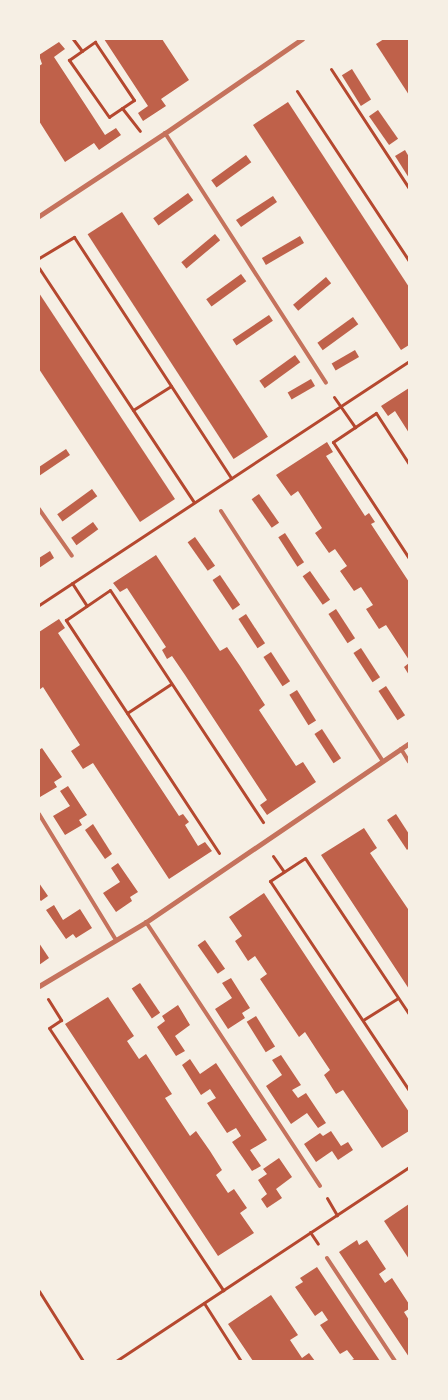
<!DOCTYPE html>
<style>
body{margin:0}
#map{position:relative;width:448px;height:1400px;overflow:hidden;background:#f6efe4;font-family:Overpass,sans-serif}
div>[style]{position:absolute}
.building>*{inset:0;background:#bf614a;transform-origin:0 0}
.path>*{height:3px;margin:-1.5px;padding:0 1.5px;transform-origin:1.5px;border-radius:1.5px;background:#b5482f}
.service>*{height:4px;margin:-2px;padding:0 2px;transform-origin:2px;border-radius:2px;background:#c5725c}
.minor>*{height:5px;margin:-2.5px;padding:0 2.5px;transform-origin:2.5px;border-radius:2.5px;background:#c5725c}
span{translate:-50% -50%;white-space:nowrap;text-align:center;line-height:1.15;-webkit-text-stroke:4px #f6efe4;paint-order:stroke}
.frame{position:absolute;inset:0;border:40px solid #f6efe4;pointer-events:none}
</style>
<div id="map">
<div class="building">
<div style="clip-path:polygon(104px 39px,162px 39px,189px 80px,161px 99px,166px 106px,143px 121px,138px 113px,148px 106px)"></div>
<div style="clip-path:polygon(384px 39px,409px 39px,409px 95px,376px 44px)"></div>
<div style="clip-path:polygon(59px 42px,65px 49px,54px 57px,92px 115px,105px 135px,116px 128px,121px 135px,99px 150px,94px 143px,65px 162px,39px 121px,39px 66px,42px 64px,39px 55px)"></div>
<div style="left:352px;top:69px;width:36px;height:12px;rotate:58deg"></div>
<div style="clip-path:polygon(288px 102px,409px 287px,409px 345px,401px 350px,253px 125px)"></div>
<div style="left:378px;top:110px;width:35px;height:11px;rotate:55deg"></div>
<div style="clip-path:polygon(405px 150px,409px 157px,409px 178px,395px 156px)"></div>
<div style="left:246px;top:155px;width:9px;height:43px;rotate:54deg"></div>
<div style="left:188px;top:193px;width:9px;height:43px;rotate:54deg"></div>
<div style="clip-path:polygon(273px 196px,277px 202px,241px 227px,236px 220px)"></div>
<div style="left:122px;top:212px;width:268px;height:41px;rotate:57deg"></div>
<div style="left:215px;top:234px;width:8px;height:44px;rotate:50deg"></div>
<div style="left:300px;top:236px;width:8px;height:44px;rotate:60deg"></div>
<div style="left:241px;top:274px;width:9px;height:43px;rotate:54deg"></div>
<div style="left:326px;top:277px;width:8px;height:43px;rotate:50deg"></div>
<div style="clip-path:polygon(39px 293px,175px 499px,140px 522px,39px 369px)"></div>
<div style="left:269px;top:315px;width:7px;height:44px;rotate:56deg"></div>
<div style="left:353px;top:317px;width:9px;height:44px;rotate:54deg"></div>
<div style="left:355px;top:350px;width:8px;height:27px;rotate:60deg"></div>
<div style="left:295px;top:355px;width:9px;height:44px;rotate:54deg"></div>
<div style="left:311px;top:379px;width:8px;height:27px;rotate:60deg"></div>
<div style="clip-path:polygon(409px 388px,409px 433px,395px 411px,388px 416px,381px 406px)"></div>
<div style="clip-path:polygon(327px 442px,333px 452px,326px 456px,365px 516px,369px 513px,375px 522px,371px 524px,409px 582px,409px 660px,386px 625px,379px 629px,366px 609px,373px 605px,361px 587px,354px 591px,340px 571px,347px 566px,335px 549px,329px 553px,315px 533px,322px 528px,298px 491px,291px 496px,276px 475px)"></div>
<div style="clip-path:polygon(66px 449px,70px 455px,39px 476px,39px 467px)"></div>
<div style="left:92px;top:489px;width:9px;height:43px;rotate:54deg"></div>
<div style="left:259px;top:494px;width:35px;height:9px;rotate:55deg"></div>
<div style="left:93px;top:522px;width:9px;height:27px;rotate:54deg"></div>
<div style="left:285px;top:533px;width:35px;height:8px;rotate:57deg"></div>
<div style="left:195px;top:537px;width:35px;height:9px;rotate:55deg"></div>
<div style="clip-path:polygon(50px 551px,54px 558px,39px 568px,39px 558px)"></div>
<div style="clip-path:polygon(156px 555px,220px 651px,227px 647px,240px 666px,265px 705px,259px 710px,296px 766px,303px 762px,316px 782px,267px 815px,260px 805px,267px 800px,185px 675px,172px 656px,167px 659px,162px 650px,166px 647px,127px 588px,120px 592px,113px 583px)"></div>
<div style="left:310px;top:571px;width:35px;height:9px;rotate:55deg"></div>
<div style="left:220px;top:575px;width:36px;height:9px;rotate:56deg"></div>
<div style="left:336px;top:609px;width:35px;height:9px;rotate:57deg"></div>
<div style="left:246px;top:614px;width:35px;height:9px;rotate:57deg"></div>
<div style="clip-path:polygon(59px 619px,65px 628px,58px 633px,179px 816px,183px 814px,189px 822px,185px 825px,198px 846px,205px 842px,212px 851px,169px 879px,93px 763px,83px 769px,71px 751px,80px 745px,43px 687px,39px 690px,39px 632px)"></div>
<div style="left:361px;top:648px;width:35px;height:9px;rotate:57deg"></div>
<div style="left:271px;top:652px;width:35px;height:9px;rotate:57deg"></div>
<div style="clip-path:polygon(409px 663px,409px 675px,404px 667px)"></div>
<div style="left:386px;top:686px;width:35px;height:9px;rotate:57deg"></div>
<div style="left:297px;top:690px;width:36px;height:9px;rotate:58deg"></div>
<div style="left:322px;top:729px;width:35px;height:9px;rotate:57deg"></div>
<div style="clip-path:polygon(42px 748px,62px 777px,54px 782px,57px 787px,40px 797px,39px 750px)"></div>
<div style="clip-path:polygon(68px 786px,87px 815px,79px 820px,82px 825px,65px 835px,53px 816px,70px 806px,60px 791px)"></div>
<div style="clip-path:polygon(396px 814px,409px 834px,409px 848px,407px 850px,387px 820px)"></div>
<div style="clip-path:polygon(93px 824px,112px 854px,105px 859px,85px 830px)"></div>
<div style="clip-path:polygon(364px 828px,377px 848px,370px 853px,408px 909px,409px 908px,409px 989px,321px 855px)"></div>
<div style="clip-path:polygon(118px 863px,138px 892px,130px 897px,132px 901px,116px 912px,103px 893px,120px 882px,111px 868px)"></div>
<div style="clip-path:polygon(39px 883px,48px 896px,41px 901px,39px 899px)"></div>
<div style="clip-path:polygon(264px 893px,409px 1112px,409px 1131px,382px 1148px,343px 1090px,336px 1094px,324px 1075px,330px 1070px,318px 1052px,305px 1032px,299px 1037px,260px 979px,267px 974px,255px 956px,248px 961px,235px 941px,242px 936px,229px 917px)"></div>
<div style="clip-path:polygon(54px 905px,63px 920px,80px 909px,92px 928px,76px 938px,73px 934px,66px 939px,46px 910px)"></div>
<div style="left:205px;top:940px;width:35px;height:9px;rotate:55deg"></div>
<div style="clip-path:polygon(39px 943px,49px 958px,39px 965px)"></div>
<div style="clip-path:polygon(231px 978px,250px 1008px,242px 1013px,245px 1018px,228px 1029px,215px 1009px,232px 998px,222px 983px)"></div>
<div style="left:140px;top:983px;width:36px;height:10px;rotate:56deg"></div>
<div style="clip-path:polygon(108px 997px,134px 1036px,127px 1041px,139px 1059px,146px 1054px,172px 1094px,165px 1098px,190px 1136px,196px 1131px,210px 1151px,222px 1170px,216px 1175px,228px 1193px,234px 1189px,247px 1208px,240px 1213px,254px 1233px,218px 1256px,65px 1024px)"></div>
<div style="clip-path:polygon(178px 1005px,190px 1025px,175px 1036px,185px 1051px,176px 1056px,157px 1027px,165px 1021px,162px 1016px)"></div>
<div style="left:256px;top:1016px;width:36px;height:11px;rotate:58deg"></div>
<div style="clip-path:polygon(281px 1055px,301px 1085px,292px 1090px,298px 1098px,306px 1093px,326px 1123px,318px 1128px,307px 1113px,291px 1124px,266px 1086px,282px 1075px,272px 1060px)"></div>
<div style="clip-path:polygon(190px 1059px,200px 1074px,216px 1063px,267px 1140px,250px 1150px,261px 1166px,252px 1171px,232px 1142px,241px 1136px,238px 1131px,236px 1128px,227px 1133px,207px 1103px,216px 1098px,210px 1089px,201px 1095px,182px 1065px)"></div>
<div style="clip-path:polygon(331px 1131px,341px 1146px,348px 1142px,353px 1150px,338px 1160px,332px 1151px,316px 1162px,304px 1144px,320px 1133px,323px 1136px)"></div>
<div style="clip-path:polygon(279px 1158px,292px 1177px,276px 1189px,282px 1198px,267px 1208px,261px 1199px,267px 1194px,258px 1180px,267px 1174px,263px 1169px)"></div>
<div style="clip-path:polygon(409px 1204px,409px 1259px,384px 1221px)"></div>
<div style="clip-path:polygon(357px 1240px,359px 1245px,367px 1240px,386px 1269px,379px 1274px,385px 1283px,392px 1278px,409px 1304px,409px 1309px,404px 1312px,409px 1320px,409px 1357px,339px 1252px)"></div>
<div style="clip-path:polygon(317px 1267px,355px 1324px,380px 1361px,350px 1361px,354px 1359px,347px 1350px,340px 1354px,320px 1325px,328px 1320px,322px 1311px,315px 1316px,295px 1287px,303px 1282px,300px 1278px)"></div>
<div style="clip-path:polygon(271px 1295px,298px 1335px,290px 1340px,302px 1358px,309px 1353px,315px 1361px,253px 1361px,228px 1324px)"></div>
</div>
<div class="path">
<div style="left:73px;top:39px;width:15px;rotate:53deg"></div>
<div style="left:95px;top:42px;width:70px;rotate:56.1deg"></div>
<div style="left:134px;top:100px;width:30px;rotate:146deg"></div>
<div style="left:109px;top:117px;width:70px;rotate:-125.1deg"></div>
<div style="left:69px;top:60px;width:32px;rotate:-35deg"></div>
<div style="left:331px;top:69px;width:142px;rotate:56.8deg"></div>
<div style="left:297px;top:91px;width:204px;rotate:56.6deg"></div>
<div style="left:122px;top:108px;width:29px;rotate:52deg"></div>
<div style="left:39px;top:258px;width:41px;rotate:-31deg"></div>
<div style="left:74px;top:237px;width:288px;rotate:56.9deg"></div>
<div style="left:39px;top:268px;width:281px;rotate:56.5deg"></div>
<div style="left:334px;top:397px;width:37px;rotate:55deg"></div>
<div style="left:133px;top:410px;width:45px;rotate:-32.3deg"></div>
<div style="left:409px;top:464px;width:61px;rotate:-122.9deg"></div>
<div style="left:376px;top:413px;width:52px;rotate:146deg"></div>
<div style="left:333px;top:442px;width:139px;rotate:56.8deg"></div>
<div style="left:72px;top:583px;width:27px;rotate:57deg"></div>
<div style="left:39px;top:605px;width:443px;rotate:-33.4deg"></div>
<div style="left:127px;top:713px;width:53px;rotate:-33.4deg"></div>
<div style="left:219px;top:853px;width:279px;rotate:-123.3deg"></div>
<div style="left:66px;top:620px;width:53px;rotate:-34.3deg"></div>
<div style="left:110px;top:590px;width:278px;rotate:56.6deg"></div>
<div style="left:273px;top:856px;width:19px;rotate:55deg"></div>
<div style="left:48px;top:999px;width:25px;rotate:58deg"></div>
<div style="left:61px;top:1020px;width:14px;rotate:146deg"></div>
<div style="left:49px;top:1028px;width:315px;rotate:56.4deg"></div>
<div style="left:409px;top:1014px;width:187px;rotate:-123.7deg"></div>
<div style="left:305px;top:858px;width:42px;rotate:146.7deg"></div>
<div style="left:270px;top:881px;width:251px;rotate:56.4deg"></div>
<div style="left:363px;top:1020px;width:41px;rotate:-32.2deg"></div>
<div style="left:327px;top:1198px;width:20px;rotate:60deg"></div>
<div style="left:310px;top:1232px;width:14px;rotate:56deg"></div>
<div style="left:39px;top:1291px;width:83px;rotate:57.8deg"></div>
<div style="left:204px;top:1303px;width:69px;rotate:57.5deg"></div>
<div style="left:116px;top:1361px;width:351px;rotate:-33.5deg"></div>
</div>
<div class="service">
<div style="left:165px;top:133px;width:297px;rotate:57.2deg"></div>
<div style="left:39px;top:509px;width:57px;rotate:54.9deg"></div>
<div style="left:221px;top:511px;width:297px;rotate:57.1deg"></div>
<div style="left:401px;top:749px;width:15px;rotate:58deg"></div>
<div style="left:39px;top:814px;width:148px;rotate:58.6deg"></div>
<div style="left:146px;top:922px;width:316px;rotate:56.6deg"></div>
<div style="left:327px;top:1258px;width:123px;rotate:56.6deg"></div>
</div>
<div class="minor">
<div style="left:39px;top:216px;width:151px;rotate:-33.4deg"></div>
<div style="left:165px;top:133px;width:166px;rotate:-34.5deg"></div>
<div style="left:39px;top:986px;width:125px;rotate:-30.9deg"></div>
<div style="left:146px;top:922px;width:318px;rotate:-34.2deg"></div>
</div>
<div class="frame"></div>
</div>
